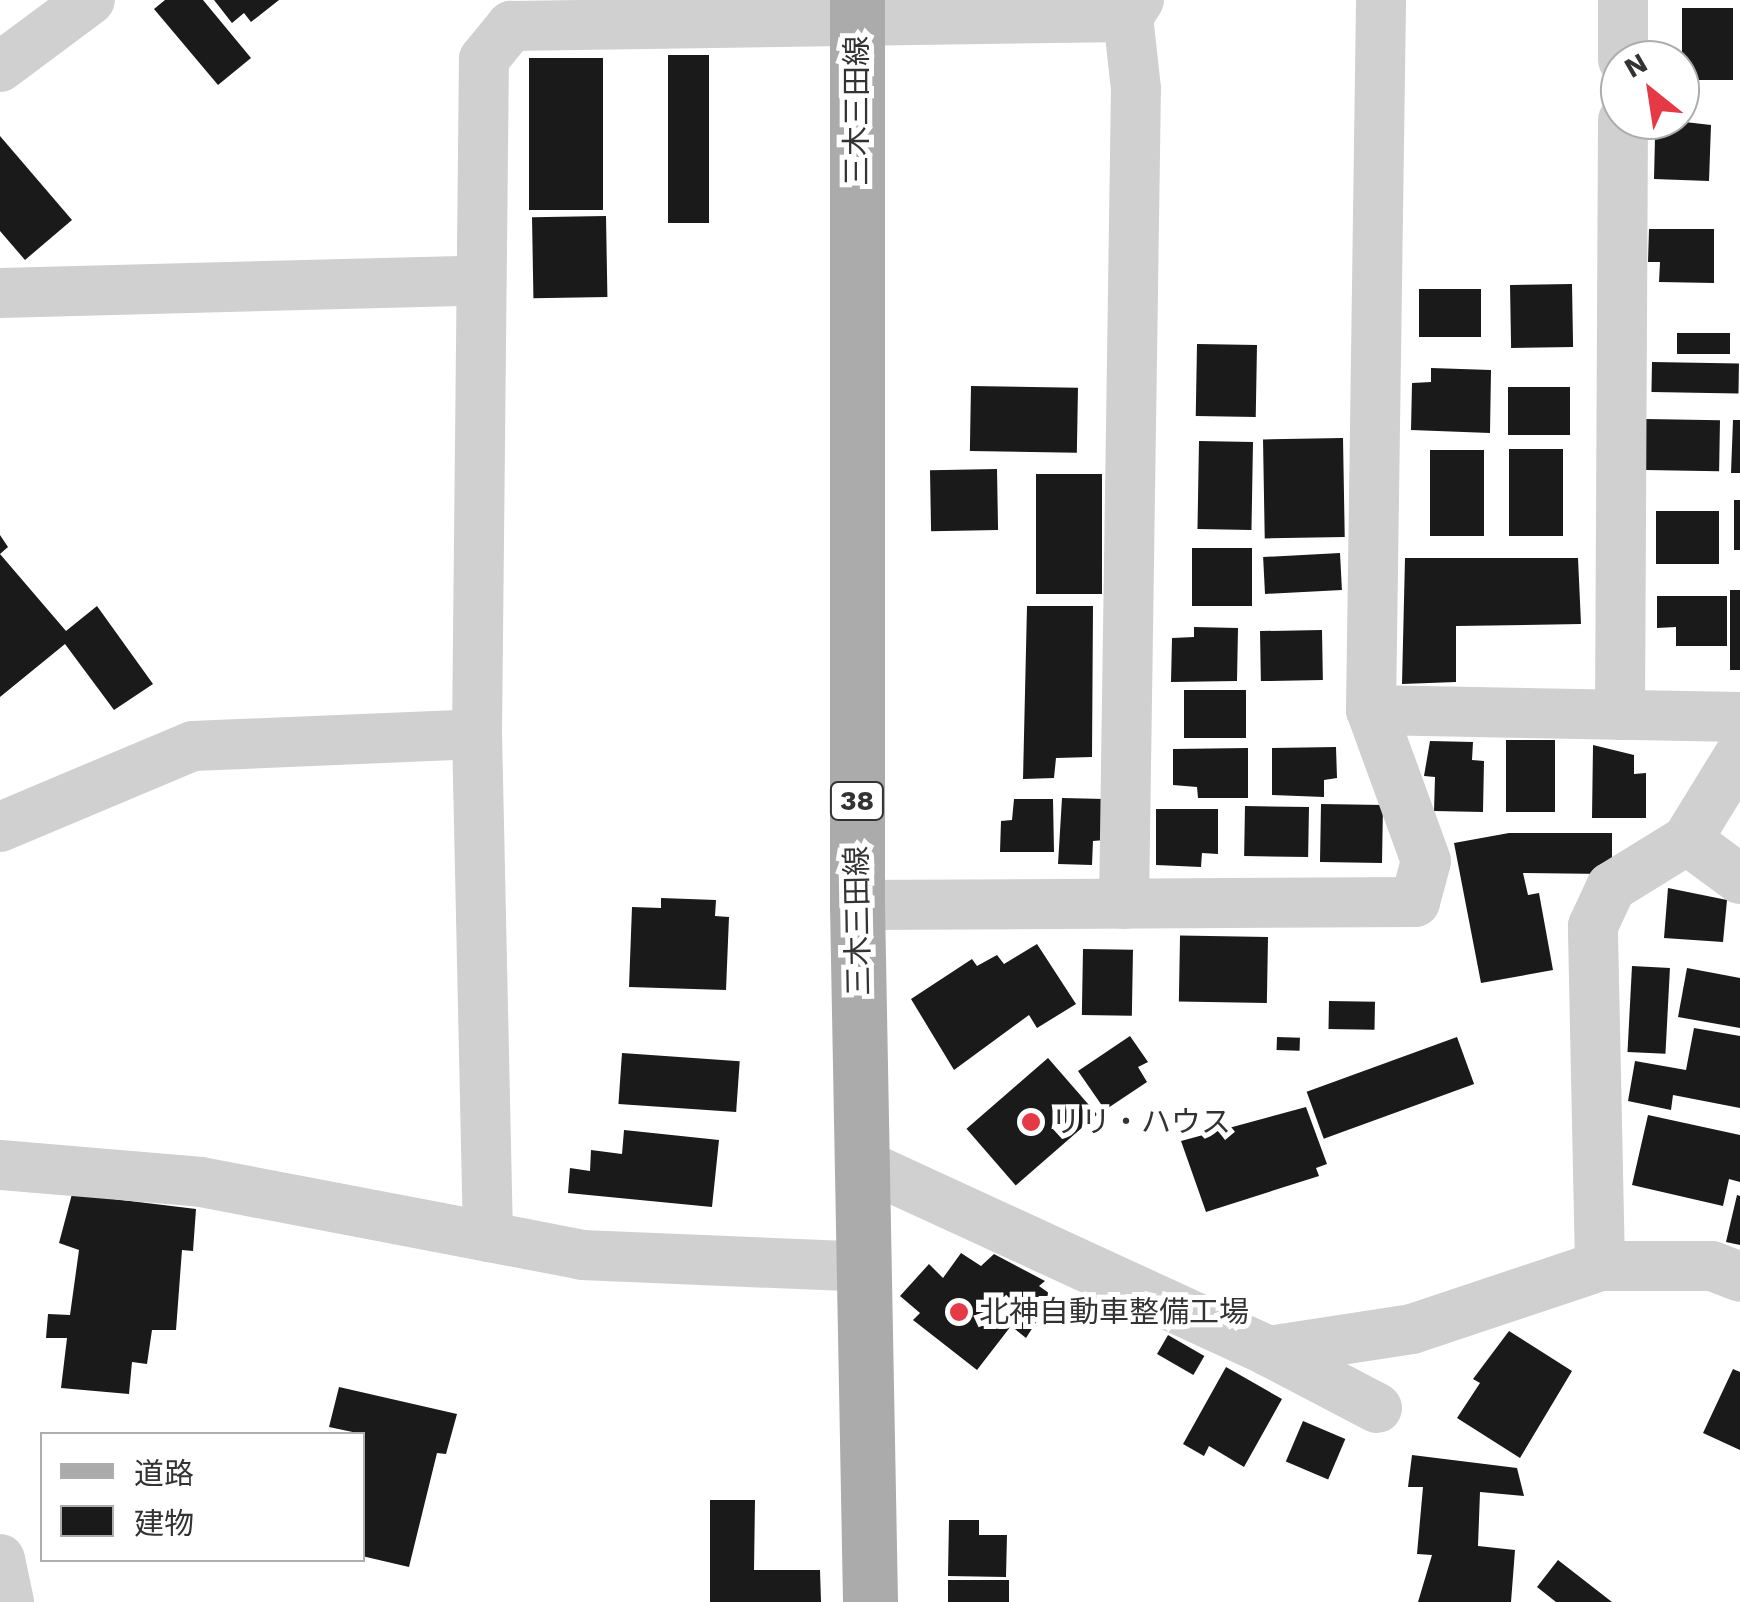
<!DOCTYPE html>
<meta charset="utf-8">
<style>
body{margin:0}
#map{position:relative;width:1740px;height:1602px;overflow:hidden;background:#fff;font-family:"Work Sans","Noto Sans JP",sans-serif}
div>[style]{position:absolute}
.building>*{inset:0;background:#1a1a1a;transform-origin:0 0}
.street>*{height:50px;margin:-25px;padding:0 25px;transform-origin:25px;border-radius:25px;background:#d0d0d0}
.primary>*{height:55px;margin:-27.5px;padding:0 27.5px;transform-origin:27.5px;border-radius:27.5px;background:#ababab}
.dots>*{width:28px;height:28px;translate:-50% -50%;box-sizing:border-box;border:5px solid #fff;border-radius:50%}
span{translate:-50% -50%;white-space:nowrap;text-align:center;line-height:1.15;-webkit-text-stroke:10px #fff;paint-order:stroke}
.shield-label span{padding:2px 8px;background:#fff;border:2px solid;border-radius:8px;-webkit-text-stroke-width:0}
.shield-label{font-size:28px;color:#333;font-weight:700}
.street-label{font-size:30px;color:#333}
.poi-label{font-size:30px;color:#333}
.left{translate:0 -50%;text-align:left}
.legend{position:absolute;left:40px;top:1432px;width:325px;height:130px;box-sizing:border-box;background:#fff;border:2px solid #adadad;margin:0;padding:12px 18px;list-style:none;font-size:30px;color:#333}
.legend li{display:flex;align-items:center;gap:20px;height:50px}
.legend b{width:50px;border:2px solid #adadad}
.north{position:absolute;left:1600px;top:40px;width:100px;height:100px;box-sizing:border-box;background:#fff;border:2px solid #adadad;border-radius:50%;rotate:330deg;font-size:28px;font-weight:700;line-height:40px;text-align:center;color:#333}
.north::after{content:'';display:block;margin:auto;width:35px;height:45px;background:#e63946;clip-path:polygon(50% 0,100% 100%,50% 72%,0 100%)}
</style>
<div id="map">
<div class="building">
<div style="clip-path:polygon(165px 0,203px 0,251px 58px,218px 85px,154px 9px)"></div>
<div style="clip-path:polygon(214px 0,279px 0,251px 22px,244px 13px,232px 23px)"></div>
<div style="left:1682px;top:8px;width:51px;height:72px"></div>
<div style="left:668px;top:55px;width:41px;height:168px"></div>
<div style="left:603px;top:58px;width:152px;height:74px;rotate:90deg"></div>
<div style="clip-path:polygon(1667px 120px,1711px 125px,1709px 181px,1654px 179px,1655px 137px,1666px 137px)"></div>
<div style="clip-path:polygon(0 136px,72px 220px,25px 260px,0 231px)"></div>
<div style="left:606px;top:216px;width:81px;height:74px;rotate:89deg"></div>
<div style="clip-path:polygon(1649px 229px,1714px 229px,1714px 283px,1659px 282px,1660px 262px,1648px 262px)"></div>
<div style="left:1572px;top:284px;width:63px;height:62px;rotate:89deg"></div>
<div style="left:1419px;top:289px;width:62px;height:48px"></div>
<div style="left:1677px;top:333px;width:53px;height:21px"></div>
<div style="left:1197px;top:344px;width:60px;height:72px;rotate:1deg"></div>
<div style="left:1652px;top:362px;width:87px;height:30px;rotate:1deg"></div>
<div style="clip-path:polygon(1431px 368px,1491px 370px,1490px 433px,1411px 430px,1412px 383px,1431px 382px)"></div>
<div style="left:971px;top:386px;width:107px;height:65px;rotate:1deg"></div>
<div style="left:1508px;top:387px;width:62px;height:48px"></div>
<div style="left:1646px;top:419px;width:74px;height:51px;rotate:1deg"></div>
<div style="clip-path:polygon(1733px 420px,1740px 420px,1740px 473px,1731px 473px)"></div>
<div style="left:1343px;top:438px;width:99px;height:80px;rotate:89deg"></div>
<div style="left:1253px;top:442px;width:88px;height:54px;rotate:91deg"></div>
<div style="left:1509px;top:449px;width:54px;height:87px"></div>
<div style="left:1430px;top:450px;width:54px;height:86px"></div>
<div style="left:997px;top:469px;width:61px;height:67px;rotate:89deg"></div>
<div style="left:1036px;top:474px;width:66px;height:120px"></div>
<div style="left:1734px;top:500px;width:6px;height:50px"></div>
<div style="left:1656px;top:511px;width:63px;height:53px"></div>
<div style="clip-path:polygon(0 535px,8px 547px,0 554px,66px 631px,97px 606px,153px 684px,114px 710px,65px 644px,0 697px)"></div>
<div style="left:1252px;top:548px;width:58px;height:60px;rotate:90deg"></div>
<div style="left:1340px;top:553px;width:37px;height:77px;rotate:87deg"></div>
<div style="clip-path:polygon(1405px 558px,1578px 558px,1581px 624px,1456px 626px,1456px 682px,1402px 684px)"></div>
<div style="left:1730px;top:590px;width:10px;height:80px"></div>
<div style="clip-path:polygon(1657px 596px,1727px 596px,1727px 646px,1676px 646px,1676px 627px,1657px 628px)"></div>
<div style="clip-path:polygon(1027px 606px,1093px 606px,1092px 757px,1056px 758px,1054px 778px,1023px 779px)"></div>
<div style="clip-path:polygon(1194px 627px,1238px 628px,1237px 681px,1171px 682px,1172px 638px,1194px 637px)"></div>
<div style="left:1322px;top:630px;width:50px;height:62px;rotate:89deg"></div>
<div style="left:1184px;top:690px;width:62px;height:48px"></div>
<div style="left:1506px;top:740px;width:49px;height:72px"></div>
<div style="clip-path:polygon(1430px 741px,1473px 742px,1472px 760px,1484px 761px,1483px 812px,1434px 811px,1435px 777px,1424px 776px)"></div>
<div style="clip-path:polygon(1593px 745px,1634px 755px,1634px 774px,1646px 773px,1646px 818px,1592px 818px)"></div>
<div style="clip-path:polygon(1336px 747px,1337px 778px,1324px 780px,1324px 797px,1272px 795px,1272px 748px)"></div>
<div style="clip-path:polygon(1248px 748px,1248px 798px,1198px 798px,1197px 787px,1173px 785px,1173px 749px)"></div>
<div style="clip-path:polygon(1062px 798px,1105px 799px,1105px 840px,1093px 841px,1092px 865px,1058px 864px)"></div>
<div style="clip-path:polygon(1014px 799px,1053px 799px,1054px 852px,1000px 852px,1001px 821px,1012px 820px)"></div>
<div style="left:1383px;top:805px;width:58px;height:62px;rotate:91deg"></div>
<div style="left:1245px;top:806px;width:64px;height:50px;rotate:1deg"></div>
<div style="clip-path:polygon(1156px 809px,1218px 809px,1218px 854px,1202px 853px,1201px 867px,1156px 865px)"></div>
<div style="clip-path:polygon(1509px 833px,1612px 833px,1612px 862px,1606px 874px,1523px 873px,1528px 895px,1539px 893px,1553px 970px,1481px 983px,1454px 843px)"></div>
<div style="clip-path:polygon(1668px 888px,1727px 900px,1723px 942px,1664px 938px)"></div>
<div style="clip-path:polygon(661px 898px,716px 900px,715px 916px,729px 917px,726px 990px,629px 987px,632px 907px,661px 908px)"></div>
<div style="left:1268px;top:937px;width:66px;height:88px;rotate:91deg"></div>
<div style="clip-path:polygon(1037px 944px,1076px 1004px,1037px 1028px,1029px 1015px,954px 1070px,911px 999px,972px 959px,977px 966px,997px 955px,1004px 964px)"></div>
<div style="left:1083px;top:949px;width:50px;height:66px;rotate:1deg"></div>
<div style="left:1632px;top:966px;width:38px;height:86px;rotate:3deg"></div>
<div style="clip-path:polygon(1687px 968px,1740px 978px,1740px 1028px,1678px 1017px)"></div>
<div style="left:1329px;top:1001px;width:46px;height:28px;rotate:1deg"></div>
<div style="clip-path:polygon(1694px 1028px,1740px 1036px,1740px 1108px,1673px 1095px,1671px 1110px,1628px 1101px,1635px 1061px,1686px 1070px)"></div>
<div style="clip-path:polygon(1130px 1036px,1148px 1062px,1138px 1067px,1147px 1082px,1105px 1110px,1078px 1071px)"></div>
<div style="left:1277px;top:1037px;width:23px;height:13px;rotate:2deg"></div>
<div style="left:1457px;top:1037px;width:50px;height:160px;rotate:70deg"></div>
<div style="left:622px;top:1053px;width:118px;height:51px;rotate:4deg"></div>
<div style="left:1048px;top:1058px;width:75px;height:108px;rotate:49deg"></div>
<div style="clip-path:polygon(1306px 1107px,1327px 1164px,1316px 1168px,1319px 1176px,1206px 1212px,1181px 1141px)"></div>
<div style="clip-path:polygon(1648px 1115px,1740px 1135px,1740px 1182px,1729px 1179px,1723px 1206px,1632px 1185px)"></div>
<div style="clip-path:polygon(624px 1130px,719px 1140px,712px 1207px,568px 1193px,570px 1168px,590px 1171px,591px 1150px,622px 1154px)"></div>
<div style="clip-path:polygon(72px 1194px,196px 1209px,193px 1251px,182px 1250px,176px 1330px,152px 1330px,147px 1364px,132px 1362px,129px 1394px,61px 1388px,67px 1338px,46px 1338px,48px 1314px,70px 1315px,79px 1250px,59px 1243px)"></div>
<div style="clip-path:polygon(1737px 1195px,1740px 1196px,1740px 1245px,1726px 1242px)"></div>
<div style="clip-path:polygon(961px 1253px,981px 1266px,994px 1254px,1045px 1281px,1039px 1286px,1053px 1296px,1026px 1338px,1011px 1326px,977px 1370px,913px 1320px,920px 1313px,900px 1296px,929px 1264px,943px 1278px)"></div>
<div style="clip-path:polygon(1509px 1331px,1572px 1371px,1520px 1458px,1457px 1418px,1480px 1383px,1473px 1379px)"></div>
<div style="left:1168px;top:1335px;width:42px;height:22px;rotate:30deg"></div>
<div style="clip-path:polygon(1226px 1367px,1282px 1399px,1244px 1467px,1209px 1446px,1204px 1456px,1183px 1444px)"></div>
<div style="clip-path:polygon(1733px 1369px,1740px 1372px,1740px 1450px,1703px 1433px)"></div>
<div style="clip-path:polygon(339px 1387px,457px 1414px,446px 1454px,437px 1453px,409px 1567px,362px 1556px,362px 1434px,329px 1427px)"></div>
<div style="left:1303px;top:1421px;width:46px;height:44px;rotate:23deg"></div>
<div style="clip-path:polygon(1412px 1455px,1517px 1468px,1524px 1496px,1480px 1492px,1478px 1546px,1515px 1550px,1511px 1602px,1418px 1602px,1432px 1555px,1417px 1554px,1423px 1487px,1408px 1487px)"></div>
<div style="clip-path:polygon(710px 1500px,755px 1500px,754px 1570px,820px 1570px,821px 1602px,710px 1602px)"></div>
<div style="clip-path:polygon(949px 1520px,979px 1520px,979px 1535px,1007px 1535px,1006px 1577px,948px 1576px)"></div>
<div style="clip-path:polygon(1558px 1560px,1612px 1602px,1556px 1602px,1537px 1587px)"></div>
<div style="left:1009px;top:1580px;width:22px;height:61px;rotate:90deg"></div>
</div>
<div class="street">
<div style="left:1623px;top:60px;width:60px;rotate:-90deg"></div>
<div style="left:0;top:67px;width:112px;rotate:-36.7deg"></div>
<div style="left:0;top:293px;width:481px;rotate:-1.5deg"></div>
<div style="left:1371px;top:710px;width:710px;rotate:-89.19deg"></div>
<div style="left:1620px;top:715px;width:595px;rotate:-89.71deg"></div>
<div style="left:0;top:827px;width:209px;rotate:-22.8deg"></div>
<div style="left:193px;top:746px;width:284px;rotate:-2.4deg"></div>
<div style="left:1687px;top:840px;width:66px;rotate:36.3deg"></div>
<div style="left:1124px;top:904px;width:815px;rotate:-89.16deg"></div>
<div style="left:1136px;top:89px;width:72px;rotate:-96.3deg"></div>
<div style="left:857px;top:905px;width:558px;rotate:-0.31deg"></div>
<div style="left:1415px;top:902px;width:42px;rotate:-75deg"></div>
<div style="left:1426px;top:861px;width:161px;rotate:-110deg"></div>
<div style="left:1371px;top:710px;width:369px;rotate:1.1deg"></div>
<div style="left:862px;top:1164px;width:447px;rotate:24.7deg"></div>
<div style="left:1268px;top:1351px;width:146px;rotate:-8.7deg"></div>
<div style="left:1412px;top:1329px;width:198px;rotate:-18.5deg"></div>
<div style="left:1600px;top:1266px;width:112px"></div>
<div style="left:1712px;top:1266px;width:30px;rotate:21deg"></div>
<div style="left:0;top:1165px;width:202px;rotate:4.8deg"></div>
<div style="left:201px;top:1182px;width:388px;rotate:10.8deg"></div>
<div style="left:582px;top:1255px;width:283px;rotate:2.4deg"></div>
<div style="left:488px;top:1237px;width:503px;rotate:-91.25deg"></div>
<div style="left:477px;top:734px;width:675px;rotate:-89.41deg"></div>
<div style="left:484px;top:59px;width:43px;rotate:-50.7deg"></div>
<div style="left:511px;top:26px;width:617px;rotate:-0.84deg"></div>
<div style="left:1128px;top:17px;width:20px;rotate:-57deg"></div>
<div style="left:1600px;top:1266px;width:340px;rotate:-91.2deg"></div>
<div style="left:1593px;top:926px;width:43px;rotate:-65.2deg"></div>
<div style="left:1611px;top:887px;width:89px;rotate:-31.7deg"></div>
<div style="left:1687px;top:840px;width:101px;rotate:-58.4deg"></div>
<div style="left:1268px;top:1351px;width:123px;rotate:27.6deg"></div>
<div style="left:0;top:1559px;width:44px;rotate:78.2deg"></div>
</div>
<div class="primary">
<div style="left:857px;top:0;width:905px;rotate:90deg"></div>
<div style="left:857px;top:905px;width:697px;rotate:88.93deg"></div>
</div>
<div class="dots">
<div style="left:1031px;top:1122px;background:#e63946"></div>
<div style="left:959px;top:1312px;background:#e63946"></div>
</div>
<div class="shield-label">
<span style="left:857px;top:801px">38</span>
</div>
<div class="street-label">
<span style="left:857px;top:111px;rotate:-90deg">三木三田線</span>
<span style="left:858px;top:921px;rotate:-91deg">三木三田線</span>
</div>
<div class="poi-label">
<span class="left" style="left:1051px;top:1122px">リリ・ハウス</span>
<span class="left" style="left:979px;top:1312px">北神自動車整備工場</span>
</div>
<ul class="legend">
<li><b style="height:12px;background:#ababab"></b>道路</li>
<li><b style="height:28px;background:#1a1a1a"></b>建物</li>
</ul>
<div class="north">N</div>
</div>
